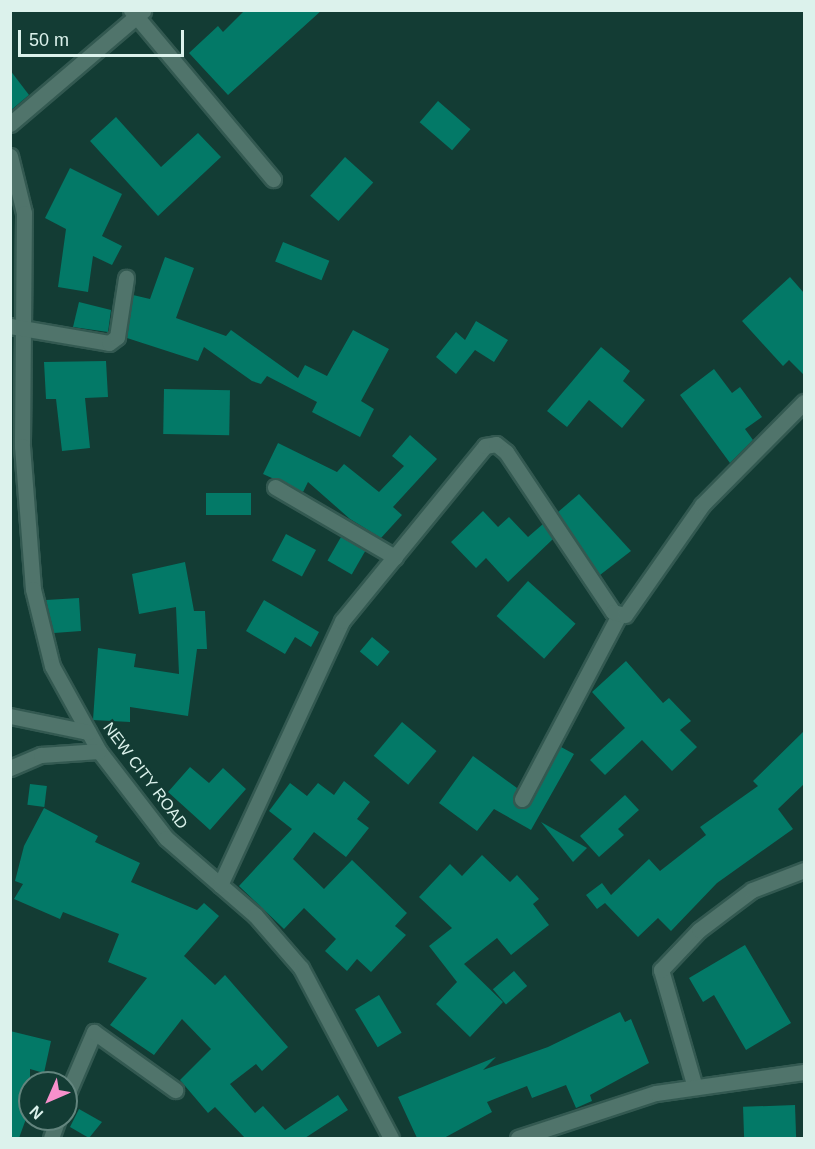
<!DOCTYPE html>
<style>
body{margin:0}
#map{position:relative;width:815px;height:1149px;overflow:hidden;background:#133c34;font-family:Arial,sans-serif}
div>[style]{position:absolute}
.building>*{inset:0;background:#037967;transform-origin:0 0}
.roads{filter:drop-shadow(2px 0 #335951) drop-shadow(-2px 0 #335951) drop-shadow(0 2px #335951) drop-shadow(0 -2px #335951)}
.minor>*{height:15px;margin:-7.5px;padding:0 7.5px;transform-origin:7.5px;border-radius:7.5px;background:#50746b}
span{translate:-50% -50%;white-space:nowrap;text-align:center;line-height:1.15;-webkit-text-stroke:4.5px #133c34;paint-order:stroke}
.street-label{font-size:16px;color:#dcf2ec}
.frame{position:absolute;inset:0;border:12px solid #dcf2ec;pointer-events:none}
.north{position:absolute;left:18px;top:1071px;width:60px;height:60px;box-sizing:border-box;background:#133c34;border:2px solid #63857e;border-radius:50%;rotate:225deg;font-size:16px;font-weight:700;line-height:24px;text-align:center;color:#dcf2ec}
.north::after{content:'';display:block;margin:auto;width:21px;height:27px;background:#f890cc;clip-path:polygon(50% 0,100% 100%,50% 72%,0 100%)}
.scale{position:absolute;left:18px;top:30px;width:166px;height:27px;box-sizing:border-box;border:3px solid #dcf2ec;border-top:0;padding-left:8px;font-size:18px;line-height:21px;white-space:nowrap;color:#dcf2ec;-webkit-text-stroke:4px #133c34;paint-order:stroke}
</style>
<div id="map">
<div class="building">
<div style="clip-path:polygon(245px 10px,322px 10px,228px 95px,189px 53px,218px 26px,223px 32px)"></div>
<div style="clip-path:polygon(10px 70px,29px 95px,10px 111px)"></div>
<div style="left:438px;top:101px;width:43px;height:28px;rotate:41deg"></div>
<div style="clip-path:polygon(116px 117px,161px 167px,198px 133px,221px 157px,158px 216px,90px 141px)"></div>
<div style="left:345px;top:157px;width:38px;height:52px;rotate:42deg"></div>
<div style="clip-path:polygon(70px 168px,122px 194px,102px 236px,122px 246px,112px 265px,93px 256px,88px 292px,58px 287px,66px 229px,45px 218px)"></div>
<div style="left:283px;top:242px;width:50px;height:21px;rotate:22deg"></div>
<div style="clip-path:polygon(165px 257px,194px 268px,176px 318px,226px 336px,231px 330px,298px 378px,305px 365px,327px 376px,353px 330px,389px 349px,361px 401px,374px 409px,360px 437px,312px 412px,317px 402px,267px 376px,261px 384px,252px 381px,204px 347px,198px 361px,127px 338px,133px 295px,150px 299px)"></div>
<div style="clip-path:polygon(790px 277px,804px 293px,804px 375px,789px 360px,783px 366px,742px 321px)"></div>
<div style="clip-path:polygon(79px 302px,111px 310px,108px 332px,73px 327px)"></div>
<div style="clip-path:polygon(476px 321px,508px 340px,494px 362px,475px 350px,456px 374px,436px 357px,456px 332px,465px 340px)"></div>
<div style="clip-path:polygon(601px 347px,630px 371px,623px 381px,645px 400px,622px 428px,589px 400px,567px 427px,547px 411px)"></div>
<div style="clip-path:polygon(106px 361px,108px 397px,85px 398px,90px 448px,62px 451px,56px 399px,46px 399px,44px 362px)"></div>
<div style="clip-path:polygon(714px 369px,732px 393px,740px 387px,762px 417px,745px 429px,753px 440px,730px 463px,680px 395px)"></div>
<div style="left:164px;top:389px;width:66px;height:45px;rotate:1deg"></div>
<div style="clip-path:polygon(410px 435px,437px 459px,393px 507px,402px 515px,381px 538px,350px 519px,308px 482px,303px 492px,263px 474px,278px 443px,337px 472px,344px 464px,379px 492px,404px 466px,392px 456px)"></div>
<div style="left:251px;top:493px;width:22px;height:45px;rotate:90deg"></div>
<div style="clip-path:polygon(579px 494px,631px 551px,600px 575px,558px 512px)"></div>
<div style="clip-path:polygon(483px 511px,498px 527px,509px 517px,528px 537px,543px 524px,553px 539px,508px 582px,486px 558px,476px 568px,451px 542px)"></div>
<div style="left:286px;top:534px;width:34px;height:30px;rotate:28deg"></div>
<div style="left:341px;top:537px;width:28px;height:27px;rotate:30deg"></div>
<div style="clip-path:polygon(185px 562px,194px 611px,205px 611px,207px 649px,197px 649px,188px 716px,130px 707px,130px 722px,93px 720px,98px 648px,136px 654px,134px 667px,179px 674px,176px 607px,139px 614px,132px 574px)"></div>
<div style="left:528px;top:581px;width:64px;height:47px;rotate:42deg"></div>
<div style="clip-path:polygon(79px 598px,81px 631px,54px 633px,46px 600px)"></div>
<div style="clip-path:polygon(264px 600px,319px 632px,311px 647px,295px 637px,285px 654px,246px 631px)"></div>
<div style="left:372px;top:637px;width:23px;height:19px;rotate:40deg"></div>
<div style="clip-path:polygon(626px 661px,663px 703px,669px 698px,691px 721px,680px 730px,697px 747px,672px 771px,642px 740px,605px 775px,590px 760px,625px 728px,592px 692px)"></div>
<div style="left:402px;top:722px;width:45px;height:44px;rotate:40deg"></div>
<div style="clip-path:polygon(804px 731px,804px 784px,778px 809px,793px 829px,717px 883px,671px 931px,658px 918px,638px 937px,605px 903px,597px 909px,586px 895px,602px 883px,611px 895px,649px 859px,660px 871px,706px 835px,700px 827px,758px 786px,753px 781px)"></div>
<div style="clip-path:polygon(561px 747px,574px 754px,531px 830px,494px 809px,477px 831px,439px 803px,473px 756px,517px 788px,514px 804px,527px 807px)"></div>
<div style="clip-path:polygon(190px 767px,209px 783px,223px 768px,246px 789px,210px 830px,168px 792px)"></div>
<div style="clip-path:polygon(344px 781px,370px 802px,357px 819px,369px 828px,346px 857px,314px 832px,293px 859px,324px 889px,352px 860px,407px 913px,395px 926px,406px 935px,371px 972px,357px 959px,347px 971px,325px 951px,336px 939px,304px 908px,284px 929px,239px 886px,292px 829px,269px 811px,290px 783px,307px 796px,318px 783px,334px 795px)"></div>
<div style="left:30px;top:784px;width:17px;height:21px;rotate:7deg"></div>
<div style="clip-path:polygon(625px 795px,639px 810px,618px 829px,624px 835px,599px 857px,580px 836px)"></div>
<div style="clip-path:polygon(44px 808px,98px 836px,95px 842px,140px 863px,131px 882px,197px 910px,204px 903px,219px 916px,184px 956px,215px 985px,225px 975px,288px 1047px,262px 1071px,256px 1064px,230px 1084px,255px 1113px,263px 1106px,285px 1130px,338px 1095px,348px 1110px,305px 1138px,245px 1138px,215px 1107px,208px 1113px,180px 1080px,211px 1049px,182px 1019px,154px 1055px,110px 1025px,147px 978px,108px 962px,119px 934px,63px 912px,60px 919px,14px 899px,23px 884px,15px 881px,24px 846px)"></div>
<div style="clip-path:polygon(541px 822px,587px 848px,573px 862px)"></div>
<div style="clip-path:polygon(482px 855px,510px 882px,517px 875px,539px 899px,533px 904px,549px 925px,511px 955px,497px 938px,464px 964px,503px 1002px,470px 1037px,436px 1004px,457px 982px,429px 946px,452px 928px,419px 897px,450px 864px,462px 876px)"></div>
<div style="clip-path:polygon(745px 945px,791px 1023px,746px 1050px,714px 995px,703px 1002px,689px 978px)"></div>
<div style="left:514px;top:971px;width:20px;height:28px;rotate:49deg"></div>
<div style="left:379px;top:995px;width:44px;height:28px;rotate:59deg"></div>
<div style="clip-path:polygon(620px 1012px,625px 1022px,631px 1019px,649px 1063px,590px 1095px,592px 1101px,576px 1108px,566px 1085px,532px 1098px,527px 1086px,487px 1102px,492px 1112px,444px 1138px,417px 1138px,398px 1097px,496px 1057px,483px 1070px,548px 1047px)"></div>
<div style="clip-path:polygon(10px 1031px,51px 1041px,44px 1073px,30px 1069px,30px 1108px,19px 1138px,10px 1138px)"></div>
<div style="left:795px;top:1105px;width:33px;height:52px;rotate:88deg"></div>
<div style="clip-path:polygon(79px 1109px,102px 1122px,89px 1138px,70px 1127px)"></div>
</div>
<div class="roads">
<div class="minor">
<div style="left:131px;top:10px;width:221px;rotate:50deg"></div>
<div style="left:10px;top:124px;width:175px;rotate:-40.4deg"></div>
<div style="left:10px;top:156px;width:59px;rotate:76.2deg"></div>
<div style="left:24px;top:213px;width:233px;rotate:90.5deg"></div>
<div style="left:22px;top:446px;width:143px;rotate:85.6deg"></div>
<div style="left:33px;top:589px;width:79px;rotate:76.1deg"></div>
<div style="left:52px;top:666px;width:97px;rotate:61.1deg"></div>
<div style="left:99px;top:751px;width:110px;rotate:52.4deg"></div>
<div style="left:166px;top:838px;width:118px;rotate:40.9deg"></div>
<div style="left:255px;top:915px;width:70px;rotate:49deg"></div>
<div style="left:301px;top:968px;width:192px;rotate:62.1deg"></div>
<div style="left:10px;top:326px;width:100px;rotate:9.7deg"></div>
<div style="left:109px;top:343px;width:10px;rotate:-37deg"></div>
<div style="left:117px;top:337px;width:60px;rotate:-81.3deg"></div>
<div style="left:275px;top:487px;width:139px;rotate:30.3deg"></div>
<div style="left:10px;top:716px;width:80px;rotate:11.6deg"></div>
<div style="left:10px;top:768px;width:34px;rotate:-23deg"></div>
<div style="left:41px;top:755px;width:58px;rotate:-3.9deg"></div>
<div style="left:522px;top:799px;width:208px;rotate:-62.2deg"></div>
<div style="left:220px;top:885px;width:291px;rotate:-65.2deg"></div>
<div style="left:342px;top:621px;width:226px;rotate:-50.7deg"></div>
<div style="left:485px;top:446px;width:11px;rotate:-10deg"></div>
<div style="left:496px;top:444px;width:13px;rotate:39deg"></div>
<div style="left:506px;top:452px;width:192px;rotate:56.2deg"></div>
<div style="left:613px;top:612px;width:12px;rotate:14deg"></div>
<div style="left:625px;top:615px;width:134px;rotate:-55deg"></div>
<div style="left:702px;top:505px;width:145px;rotate:-45.3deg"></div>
<div style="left:694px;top:1084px;width:119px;rotate:-106.1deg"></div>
<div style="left:661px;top:970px;width:55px;rotate:-46.5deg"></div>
<div style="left:699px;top:930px;width:66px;rotate:-37deg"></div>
<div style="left:752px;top:890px;width:56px;rotate:-21deg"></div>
<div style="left:66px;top:1097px;width:71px;rotate:-66.7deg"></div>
<div style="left:94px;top:1032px;width:100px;rotate:35.6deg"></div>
<div style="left:51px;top:1138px;width:20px;rotate:-70deg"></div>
<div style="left:518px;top:1138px;width:145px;rotate:-18.1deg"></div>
<div style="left:656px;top:1093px;width:149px;rotate:-8.1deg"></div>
</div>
</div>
<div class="street-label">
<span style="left:145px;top:776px;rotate:53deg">NEW CITY ROAD</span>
</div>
<div class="frame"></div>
<div class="north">N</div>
<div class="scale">50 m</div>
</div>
